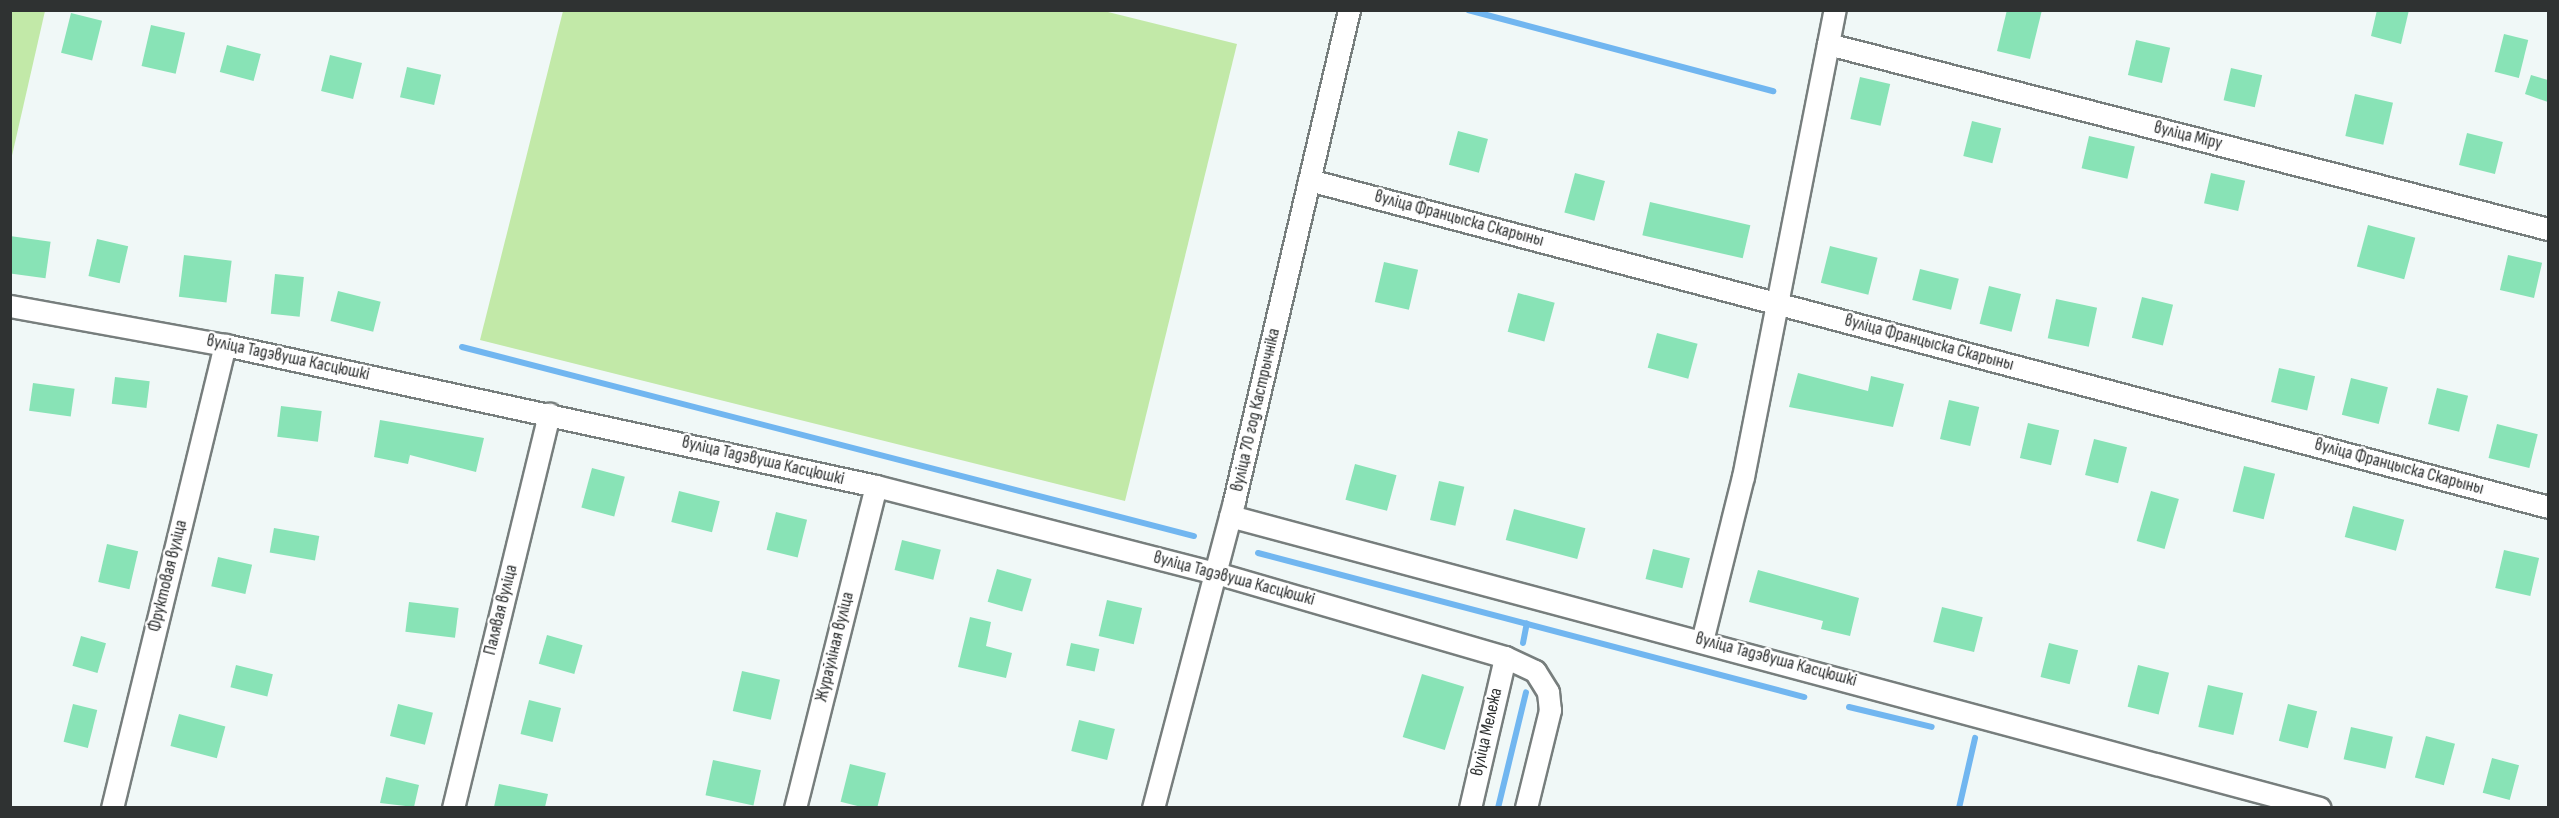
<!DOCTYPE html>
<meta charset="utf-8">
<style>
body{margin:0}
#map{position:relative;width:2559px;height:818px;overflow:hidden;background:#f0f8f7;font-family:"Sofia Sans Condensed",sans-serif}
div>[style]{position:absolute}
.green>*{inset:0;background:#c2e9a8}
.stream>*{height:6px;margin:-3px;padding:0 3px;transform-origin:3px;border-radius:3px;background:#71b6f0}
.building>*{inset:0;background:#88e3b6;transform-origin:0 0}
.roads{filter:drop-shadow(2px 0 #777e7d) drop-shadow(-2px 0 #777e7d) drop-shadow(0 2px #777e7d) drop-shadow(0 -2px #777e7d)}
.minor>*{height:21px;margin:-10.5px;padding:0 10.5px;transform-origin:10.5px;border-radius:10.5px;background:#fff}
span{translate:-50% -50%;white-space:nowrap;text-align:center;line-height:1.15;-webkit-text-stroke:4.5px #fff;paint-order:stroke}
.street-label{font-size:18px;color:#2f3232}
.frame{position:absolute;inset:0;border:12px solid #2f3232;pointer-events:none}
</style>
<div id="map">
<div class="green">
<div style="clip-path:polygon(11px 10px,45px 11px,11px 160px,10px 11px)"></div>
<div style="clip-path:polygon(1104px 11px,1237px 44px,1125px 501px,480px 340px,563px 11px)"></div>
</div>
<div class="stream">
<div style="left:1468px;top:10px;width:316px;rotate:14.9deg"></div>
<div style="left:462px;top:347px;width:756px;rotate:14.48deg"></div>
<div style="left:1258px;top:553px;width:565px;rotate:14.77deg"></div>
<div style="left:1523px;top:643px;width:20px;rotate:-79deg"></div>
<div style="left:1849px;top:707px;width:85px;rotate:13.5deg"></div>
<div style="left:1498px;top:808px;width:119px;rotate:-76.4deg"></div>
<div style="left:1959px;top:808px;width:72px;rotate:-77.1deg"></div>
</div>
<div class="building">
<div style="clip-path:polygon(2007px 10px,2042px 10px,2030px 59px,1997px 51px)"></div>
<div style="clip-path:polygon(2377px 10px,2409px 10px,2401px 44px,2371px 36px)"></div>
<div style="left:71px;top:13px;width:32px;height:41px;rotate:14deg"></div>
<div style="left:151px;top:25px;width:35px;height:42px;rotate:13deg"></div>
<div style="left:2504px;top:34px;width:25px;height:39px;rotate:14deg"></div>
<div style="left:2136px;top:40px;width:35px;height:36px;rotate:13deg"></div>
<div style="left:227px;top:45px;width:35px;height:28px;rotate:15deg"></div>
<div style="left:330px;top:55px;width:33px;height:37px;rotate:14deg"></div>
<div style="left:407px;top:67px;width:35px;height:31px;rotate:13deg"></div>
<div style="left:2231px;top:68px;width:32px;height:33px;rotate:13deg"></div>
<div style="clip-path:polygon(2531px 75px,2548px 80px,2548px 102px,2525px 94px)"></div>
<div style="left:1860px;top:77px;width:31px;height:43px;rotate:13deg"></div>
<div style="left:2355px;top:94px;width:39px;height:43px;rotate:13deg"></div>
<div style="left:1972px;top:121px;width:30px;height:36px;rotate:14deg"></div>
<div style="left:1458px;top:131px;width:31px;height:35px;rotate:15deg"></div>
<div style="left:2467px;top:133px;width:37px;height:33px;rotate:14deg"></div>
<div style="left:2089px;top:136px;width:47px;height:33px;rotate:13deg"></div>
<div style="left:1575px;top:173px;width:31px;height:41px;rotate:15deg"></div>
<div style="left:2211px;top:173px;width:35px;height:31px;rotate:13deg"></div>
<div style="left:1650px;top:202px;width:103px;height:34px;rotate:13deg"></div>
<div style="left:2368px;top:225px;width:49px;height:43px;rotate:15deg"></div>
<div style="left:10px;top:236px;width:41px;height:37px;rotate:8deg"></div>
<div style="left:97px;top:239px;width:32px;height:38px;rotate:13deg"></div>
<div style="left:1830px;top:246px;width:49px;height:38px;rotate:14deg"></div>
<div style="left:184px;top:255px;width:48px;height:42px;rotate:7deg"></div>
<div style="left:2508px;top:255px;width:35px;height:36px;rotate:13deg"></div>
<div style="left:1384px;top:262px;width:35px;height:41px;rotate:13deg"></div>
<div style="left:1920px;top:269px;width:40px;height:32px;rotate:14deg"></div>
<div style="left:275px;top:274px;width:29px;height:40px;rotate:6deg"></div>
<div style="left:1989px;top:286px;width:33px;height:39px;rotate:14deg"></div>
<div style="left:338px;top:291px;width:44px;height:31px;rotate:14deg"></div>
<div style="left:1518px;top:293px;width:38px;height:40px;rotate:15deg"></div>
<div style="left:2142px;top:297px;width:32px;height:42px;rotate:14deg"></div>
<div style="left:2056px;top:299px;width:42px;height:40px;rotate:12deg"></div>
<div style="left:1657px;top:333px;width:42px;height:36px;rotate:15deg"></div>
<div style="left:2279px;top:368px;width:37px;height:35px;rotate:13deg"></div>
<div style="clip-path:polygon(1798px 373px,1868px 391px,1871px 376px,1904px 384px,1893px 427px,1789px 407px)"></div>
<div style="left:115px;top:377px;width:35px;height:27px;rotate:7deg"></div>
<div style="left:2351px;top:378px;width:38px;height:38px;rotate:14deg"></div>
<div style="left:33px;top:383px;width:42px;height:28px;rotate:8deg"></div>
<div style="left:2437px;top:388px;width:32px;height:37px;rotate:14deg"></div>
<div style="left:1949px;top:400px;width:31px;height:40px;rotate:13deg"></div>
<div style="left:281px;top:406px;width:41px;height:31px;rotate:7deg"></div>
<div style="clip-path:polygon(380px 420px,484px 438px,476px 472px,410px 455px,408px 464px,374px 457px)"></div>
<div style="left:2028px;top:423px;width:32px;height:36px;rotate:13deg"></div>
<div style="left:2497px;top:424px;width:42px;height:35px;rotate:14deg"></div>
<div style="left:2094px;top:439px;width:34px;height:37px;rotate:14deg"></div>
<div style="left:1355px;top:464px;width:43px;height:37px;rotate:15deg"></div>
<div style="left:2244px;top:466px;width:32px;height:47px;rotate:14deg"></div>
<div style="left:592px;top:468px;width:34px;height:41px;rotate:15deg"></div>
<div style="left:1439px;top:481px;width:26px;height:40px;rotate:13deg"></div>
<div style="left:679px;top:491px;width:42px;height:32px;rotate:14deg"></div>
<div style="left:2151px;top:491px;width:29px;height:52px;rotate:16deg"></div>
<div style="left:2353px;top:506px;width:53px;height:32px;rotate:15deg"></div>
<div style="left:1514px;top:509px;width:74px;height:32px;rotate:15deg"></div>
<div style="left:776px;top:512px;width:32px;height:39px;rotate:14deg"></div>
<div style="left:274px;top:528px;width:46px;height:25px;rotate:10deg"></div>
<div style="left:902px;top:540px;width:40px;height:31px;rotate:14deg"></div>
<div style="left:107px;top:544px;width:32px;height:39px;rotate:13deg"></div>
<div style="left:1653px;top:549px;width:38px;height:31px;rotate:14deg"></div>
<div style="left:2504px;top:550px;width:36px;height:39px;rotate:13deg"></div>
<div style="left:218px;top:557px;width:35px;height:30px;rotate:13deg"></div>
<div style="left:997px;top:569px;width:36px;height:34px;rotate:16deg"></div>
<div style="clip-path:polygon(1758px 570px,1859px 598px,1850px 636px,1821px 629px,1823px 621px,1749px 602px)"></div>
<div style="left:1107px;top:600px;width:36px;height:37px;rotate:13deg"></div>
<div style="left:409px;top:602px;width:50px;height:30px;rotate:7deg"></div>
<div style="left:1942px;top:607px;width:42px;height:36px;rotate:14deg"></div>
<div style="clip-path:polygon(970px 617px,991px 622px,986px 646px,1012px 653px,1006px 678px,958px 667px)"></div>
<div style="left:547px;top:635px;width:37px;height:30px;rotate:16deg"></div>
<div style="left:81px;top:636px;width:26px;height:31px;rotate:16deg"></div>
<div style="left:1071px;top:643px;width:29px;height:23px;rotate:12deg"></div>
<div style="left:2049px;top:643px;width:30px;height:35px;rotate:14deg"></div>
<div style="left:236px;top:665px;width:38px;height:23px;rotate:14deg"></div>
<div style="left:2138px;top:665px;width:32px;height:43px;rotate:14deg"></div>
<div style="left:742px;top:671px;width:39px;height:41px;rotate:13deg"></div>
<div style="left:1422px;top:674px;width:44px;height:66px;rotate:17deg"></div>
<div style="left:2208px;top:685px;width:36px;height:43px;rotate:13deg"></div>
<div style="left:529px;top:700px;width:33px;height:35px;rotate:14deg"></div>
<div style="left:73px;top:704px;width:25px;height:39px;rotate:14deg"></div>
<div style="left:398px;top:704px;width:36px;height:33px;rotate:14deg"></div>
<div style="left:2288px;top:704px;width:30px;height:38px;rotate:14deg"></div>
<div style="left:179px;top:714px;width:48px;height:33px;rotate:15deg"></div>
<div style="left:1079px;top:720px;width:37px;height:32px;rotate:14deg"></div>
<div style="left:2351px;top:727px;width:43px;height:33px;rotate:13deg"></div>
<div style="left:2426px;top:736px;width:30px;height:43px;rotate:15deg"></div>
<div style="left:2492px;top:758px;width:28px;height:36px;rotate:15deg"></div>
<div style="left:713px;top:760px;width:49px;height:36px;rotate:12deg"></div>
<div style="left:850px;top:764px;width:37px;height:39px;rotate:14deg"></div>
<div style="clip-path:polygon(386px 777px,419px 785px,414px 807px,380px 803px)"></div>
<div style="clip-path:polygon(499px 784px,548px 794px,545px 807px,494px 807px)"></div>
</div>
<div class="roads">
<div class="minor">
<div style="left:1828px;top:44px;width:743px;rotate:14.41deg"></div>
<div style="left:1309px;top:180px;width:1281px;rotate:14.78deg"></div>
<div style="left:10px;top:306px;width:219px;rotate:10.3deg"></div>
<div style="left:225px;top:345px;width:666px;rotate:12.22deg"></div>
<div style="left:876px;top:486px;width:351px;rotate:14.4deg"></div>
<div style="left:1216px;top:573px;width:301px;rotate:16.2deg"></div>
<div style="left:1505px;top:657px;width:33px;rotate:25deg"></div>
<div style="left:1535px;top:671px;width:25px;rotate:58deg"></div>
<div style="left:1548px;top:692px;width:18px;rotate:84deg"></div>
<div style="left:1550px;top:710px;width:101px;rotate:103.8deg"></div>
<div style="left:1230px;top:516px;width:1128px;rotate:15deg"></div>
<div style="left:1702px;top:641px;width:169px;rotate:-76deg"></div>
<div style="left:1743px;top:477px;width:476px;rotate:-78.9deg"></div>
<div style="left:112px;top:808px;width:477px;rotate:-76.3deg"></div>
<div style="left:453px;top:808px;width:406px;rotate:-76.3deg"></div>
<div style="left:795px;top:808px;width:332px;rotate:-75.9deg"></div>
<div style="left:1153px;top:808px;width:318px;rotate:-75.2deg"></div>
<div style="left:1234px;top:501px;width:504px;rotate:-76.82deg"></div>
<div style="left:1470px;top:808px;width:155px;rotate:-76.9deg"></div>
</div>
</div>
<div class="street-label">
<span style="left:2188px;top:136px;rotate:14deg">вуліца Міру</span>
<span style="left:1459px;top:219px;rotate:15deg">вуліца Францыска Скарыны</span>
<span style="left:1929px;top:343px;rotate:15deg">вуліца Францыска Скарыны</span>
<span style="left:288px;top:358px;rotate:12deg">вуліца Тадэвуша Касцюшкі</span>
<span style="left:1256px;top:410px;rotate:-77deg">вуліца 70 год Кастрычніка</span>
<span style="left:763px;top:461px;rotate:13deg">вуліца Тадэвуша Касцюшкі</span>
<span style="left:2399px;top:467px;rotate:15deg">вуліца Францыска Скарыны</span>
<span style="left:168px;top:576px;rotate:-76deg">Фруктовая вуліца</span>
<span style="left:1234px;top:579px;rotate:15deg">вуліца Тадэвуша Касцюшкі</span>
<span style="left:501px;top:610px;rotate:-76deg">Палявая вуліца</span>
<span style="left:835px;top:647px;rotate:-76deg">Жураўліная вуліца</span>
<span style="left:1776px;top:660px;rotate:15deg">вуліца Тадэвуша Касцюшкі</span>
<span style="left:1487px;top:732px;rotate:-77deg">вуліца Мележа</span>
</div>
<div class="frame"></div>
</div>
